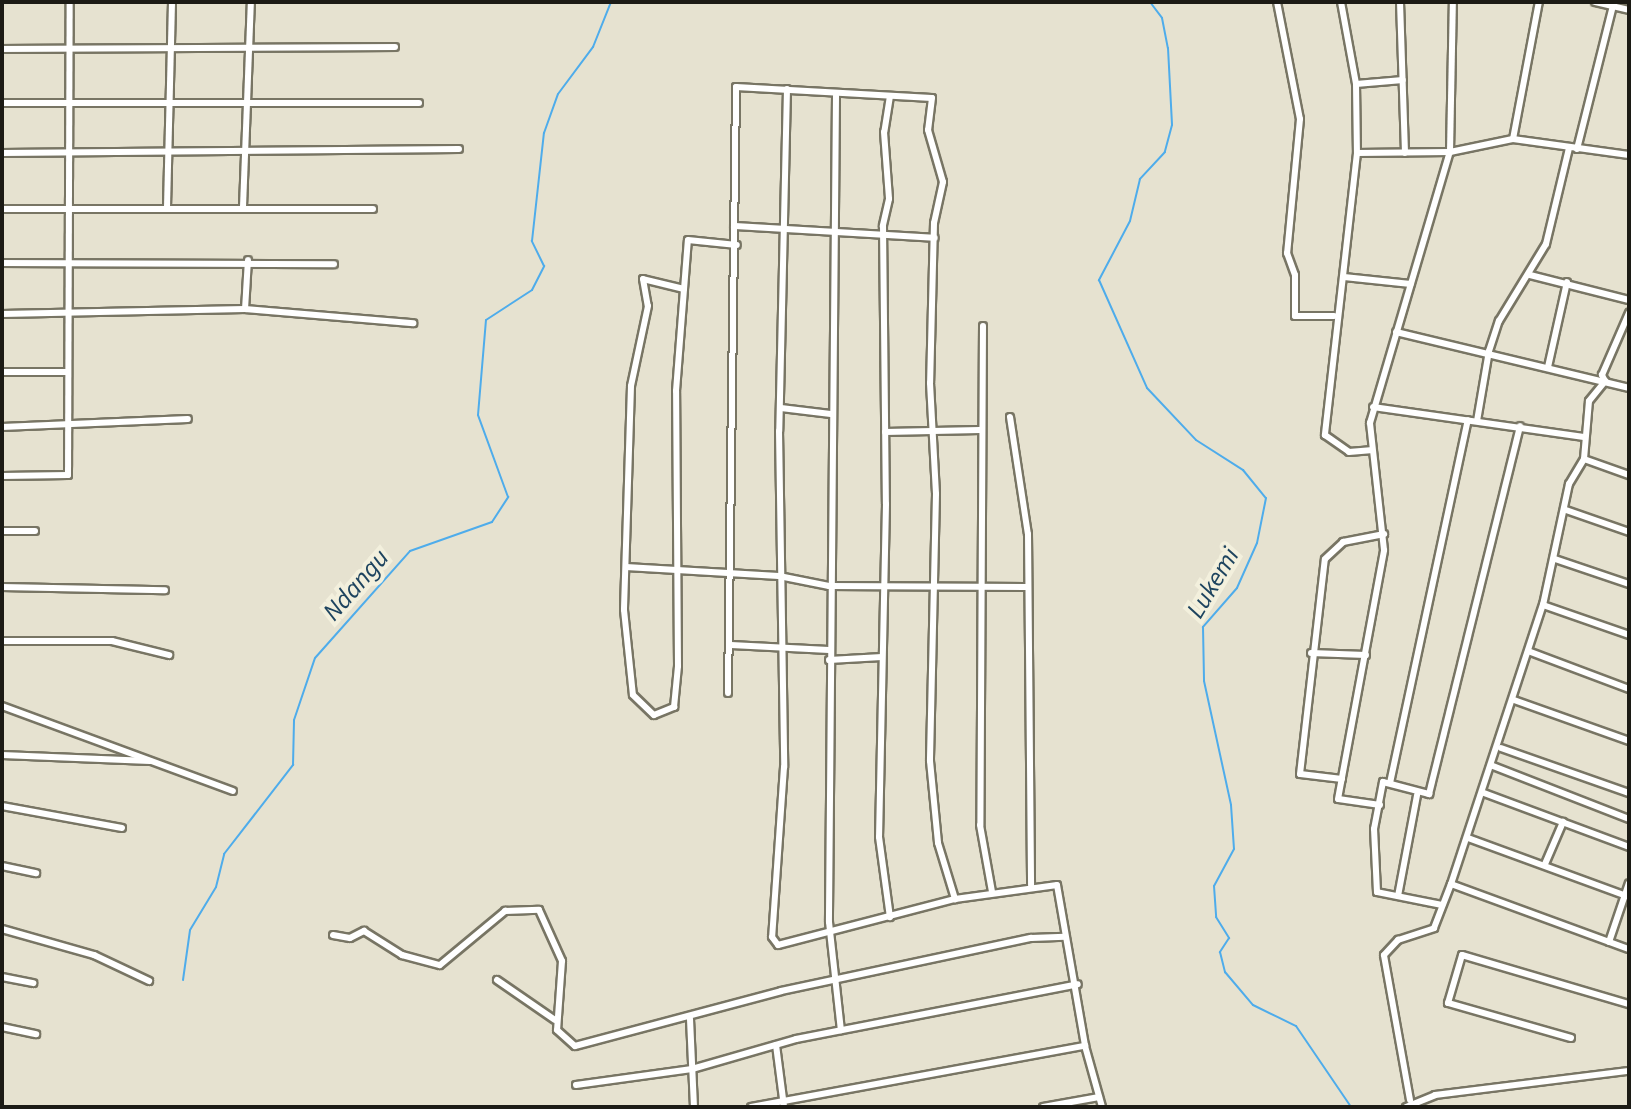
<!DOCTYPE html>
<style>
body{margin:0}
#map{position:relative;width:1631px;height:1109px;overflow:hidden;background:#e6e2d0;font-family:"Source Sans 3",sans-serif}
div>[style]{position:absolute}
.stream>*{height:2px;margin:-1px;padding:0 1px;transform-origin:1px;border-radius:1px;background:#4eaceb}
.roads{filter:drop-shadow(2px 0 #787564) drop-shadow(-2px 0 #787564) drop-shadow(0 2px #787564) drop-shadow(0 -2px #787564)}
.street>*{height:6px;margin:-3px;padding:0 3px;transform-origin:3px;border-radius:3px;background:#fff}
span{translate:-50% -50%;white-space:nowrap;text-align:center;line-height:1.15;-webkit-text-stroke:8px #f3f0dd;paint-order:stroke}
.water-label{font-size:26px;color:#1e445f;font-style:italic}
.frame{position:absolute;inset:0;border:4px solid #1c1b15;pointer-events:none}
</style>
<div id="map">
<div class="stream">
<div style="left:1150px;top:2px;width:20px;rotate:53deg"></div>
<div style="left:1162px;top:18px;width:31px;rotate:79deg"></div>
<div style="left:1168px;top:48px;width:77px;rotate:87deg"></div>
<div style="left:1172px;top:125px;width:28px;rotate:105deg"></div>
<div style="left:1165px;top:152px;width:37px;rotate:133deg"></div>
<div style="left:1140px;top:179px;width:43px;rotate:103.4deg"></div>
<div style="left:1130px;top:221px;width:67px;rotate:117.7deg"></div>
<div style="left:1099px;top:280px;width:118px;rotate:66deg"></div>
<div style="left:1147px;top:388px;width:71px;rotate:46.7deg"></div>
<div style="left:1196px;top:440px;width:56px;rotate:32.6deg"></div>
<div style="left:1243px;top:470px;width:36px;rotate:51deg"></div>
<div style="left:1266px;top:498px;width:46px;rotate:101.3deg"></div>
<div style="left:1257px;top:543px;width:49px;rotate:114deg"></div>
<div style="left:1237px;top:588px;width:52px;rotate:131.1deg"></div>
<div style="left:1203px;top:627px;width:54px;rotate:88.9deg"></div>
<div style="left:1204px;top:681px;width:127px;rotate:77.7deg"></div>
<div style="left:1231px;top:805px;width:44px;rotate:86.1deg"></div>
<div style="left:1234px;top:849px;width:42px;rotate:118.4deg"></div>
<div style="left:1214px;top:886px;width:31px;rotate:86deg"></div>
<div style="left:1216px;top:917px;width:25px;rotate:58deg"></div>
<div style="left:1229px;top:938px;width:17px;rotate:123deg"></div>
<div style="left:1220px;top:952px;width:21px;rotate:76deg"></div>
<div style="left:1225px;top:972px;width:43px;rotate:49.7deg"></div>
<div style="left:1253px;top:1005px;width:48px;rotate:26deg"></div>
<div style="left:1296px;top:1026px;width:98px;rotate:55.8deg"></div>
<div style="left:183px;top:980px;width:50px;rotate:-82deg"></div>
<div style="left:190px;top:930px;width:50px;rotate:-58.8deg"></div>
<div style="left:216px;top:887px;width:34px;rotate:-76deg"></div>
<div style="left:224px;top:854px;width:113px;rotate:-52.2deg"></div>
<div style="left:293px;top:765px;width:45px;rotate:-88.7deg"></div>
<div style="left:294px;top:720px;width:65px;rotate:-71.3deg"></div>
<div style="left:315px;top:658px;width:143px;rotate:-48.4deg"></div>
<div style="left:410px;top:551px;width:87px;rotate:-19.5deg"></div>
<div style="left:492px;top:522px;width:30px;rotate:-57deg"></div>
<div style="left:508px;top:497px;width:87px;rotate:-110.1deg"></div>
<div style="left:478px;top:415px;width:95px;rotate:-85.2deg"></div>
<div style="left:486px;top:320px;width:55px;rotate:-33.1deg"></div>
<div style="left:532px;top:290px;width:27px;rotate:-63deg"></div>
<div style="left:544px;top:266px;width:28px;rotate:-116deg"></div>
<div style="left:532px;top:241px;width:109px;rotate:-83.7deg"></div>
<div style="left:544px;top:133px;width:41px;rotate:-70.3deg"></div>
<div style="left:558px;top:94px;width:59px;rotate:-53.3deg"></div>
<div style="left:593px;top:47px;width:48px;rotate:-68.2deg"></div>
</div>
<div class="roads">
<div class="street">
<div style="left:1277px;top:2px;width:119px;rotate:78.9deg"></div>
<div style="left:1300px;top:119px;width:135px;rotate:95.5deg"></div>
<div style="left:1287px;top:253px;width:23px;rotate:70deg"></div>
<div style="left:1295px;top:275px;width:41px;rotate:90deg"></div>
<div style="left:1295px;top:316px;width:39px"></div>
<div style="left:1341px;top:2px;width:83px;rotate:79.6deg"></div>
<div style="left:1356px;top:84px;width:69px;rotate:89.2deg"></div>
<div style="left:1357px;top:153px;width:284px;rotate:96.5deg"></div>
<div style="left:1325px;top:435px;width:29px;rotate:35deg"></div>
<div style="left:1349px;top:452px;width:21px;rotate:-5deg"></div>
<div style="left:1400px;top:2px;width:151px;rotate:88.1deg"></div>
<div style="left:1595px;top:2px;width:35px;rotate:13deg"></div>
<div style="left:2px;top:49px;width:393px;rotate:-0.3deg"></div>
<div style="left:1356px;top:84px;width:47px;rotate:-4.9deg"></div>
<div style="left:787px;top:89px;width:342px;rotate:91.3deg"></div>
<div style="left:779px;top:431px;width:336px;rotate:89.1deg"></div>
<div style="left:784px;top:767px;width:170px;rotate:94deg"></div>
<div style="left:772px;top:937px;width:10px;rotate:53deg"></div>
<div style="left:778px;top:945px;width:183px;rotate:-14.6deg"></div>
<div style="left:955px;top:899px;width:103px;rotate:-7.8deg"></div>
<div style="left:1057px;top:885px;width:163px;rotate:80.1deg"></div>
<div style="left:1085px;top:1046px;width:63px;rotate:74.4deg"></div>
<div style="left:836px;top:96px;width:826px;rotate:90.49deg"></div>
<div style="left:829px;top:922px;width:109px;rotate:83.7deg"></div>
<div style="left:890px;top:96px;width:36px;rotate:99deg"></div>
<div style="left:884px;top:132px;width:67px;rotate:85.7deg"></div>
<div style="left:889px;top:199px;width:28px;rotate:103deg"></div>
<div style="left:883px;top:226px;width:278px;rotate:89.4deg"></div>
<div style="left:886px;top:504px;width:333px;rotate:91.2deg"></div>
<div style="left:879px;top:837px;width:81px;rotate:82.2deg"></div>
<div style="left:2px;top:103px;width:417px"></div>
<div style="left:1513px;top:139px;width:139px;rotate:-79.3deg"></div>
<div style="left:1577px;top:149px;width:152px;rotate:-75.9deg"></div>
<div style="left:2px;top:153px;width:457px;rotate:-0.5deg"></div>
<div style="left:1357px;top:153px;width:93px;rotate:-0.6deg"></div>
<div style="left:1450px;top:152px;width:64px;rotate:-11.7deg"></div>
<div style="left:1513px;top:139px;width:117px;rotate:7.9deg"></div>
<div style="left:167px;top:207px;width:205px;rotate:-88.6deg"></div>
<div style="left:243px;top:207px;width:205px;rotate:-87.8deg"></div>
<div style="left:2px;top:209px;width:371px"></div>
<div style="left:734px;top:226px;width:201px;rotate:3.4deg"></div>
<div style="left:2px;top:263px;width:332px;rotate:0.2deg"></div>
<div style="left:1530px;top:275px;width:102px;rotate:14.2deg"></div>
<div style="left:1344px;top:277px;width:67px;rotate:6deg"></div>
<div style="left:684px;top:289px;width:42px;rotate:-166.3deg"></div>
<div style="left:643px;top:279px;width:27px;rotate:80deg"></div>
<div style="left:648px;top:306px;width:82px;rotate:102deg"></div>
<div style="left:631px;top:386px;width:224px;rotate:91.8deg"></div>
<div style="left:624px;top:610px;width:85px;rotate:84deg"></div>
<div style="left:633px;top:695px;width:29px;rotate:44deg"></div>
<div style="left:654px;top:715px;width:22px;rotate:-22deg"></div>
<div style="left:674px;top:707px;width:41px;rotate:-84.4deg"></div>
<div style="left:678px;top:666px;width:275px;rotate:-90.4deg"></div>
<div style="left:676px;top:391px;width:151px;rotate:-85.5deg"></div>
<div style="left:688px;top:240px;width:49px;rotate:5.8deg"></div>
<div style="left:245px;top:309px;width:49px;rotate:-86.5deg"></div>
<div style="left:2px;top:314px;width:243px;rotate:-1.2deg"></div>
<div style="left:245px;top:309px;width:169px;rotate:4.8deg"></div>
<div style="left:983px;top:326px;width:499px;rotate:90.3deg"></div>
<div style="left:980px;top:825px;width:68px;rotate:79.8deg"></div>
<div style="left:1396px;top:332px;width:240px;rotate:13.5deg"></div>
<div style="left:1548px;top:367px;width:87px;rotate:-77.4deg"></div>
<div style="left:2px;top:372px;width:66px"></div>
<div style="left:1373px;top:407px;width:213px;rotate:8.1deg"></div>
<div style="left:781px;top:408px;width:50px;rotate:6.8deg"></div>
<div style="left:1010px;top:417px;width:118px;rotate:81.3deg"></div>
<div style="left:1028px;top:534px;width:351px;rotate:89.5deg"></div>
<div style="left:1477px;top:421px;width:71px;rotate:-80.3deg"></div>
<div style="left:1489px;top:351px;width:32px;rotate:-72deg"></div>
<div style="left:1499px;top:321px;width:90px;rotate:-58.6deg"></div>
<div style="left:1546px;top:244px;width:99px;rotate:-76.5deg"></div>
<div style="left:2px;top:427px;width:186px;rotate:-2.5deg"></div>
<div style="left:885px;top:432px;width:95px;rotate:-1.2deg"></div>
<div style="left:1584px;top:459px;width:48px;rotate:19.6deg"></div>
<div style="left:2px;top:476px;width:66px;rotate:-0.9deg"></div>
<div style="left:68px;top:475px;width:473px;rotate:-89.8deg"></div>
<div style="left:1566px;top:510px;width:67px;rotate:19.2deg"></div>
<div style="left:2px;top:531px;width:33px"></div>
<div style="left:1555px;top:559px;width:78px;rotate:18.7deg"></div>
<div style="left:626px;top:567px;width:153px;rotate:3.4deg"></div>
<div style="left:779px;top:576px;width:51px;rotate:11.3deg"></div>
<div style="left:829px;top:586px;width:197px;rotate:0.3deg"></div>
<div style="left:2px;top:587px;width:163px;rotate:1.1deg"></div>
<div style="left:1543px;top:605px;width:91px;rotate:19.2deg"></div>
<div style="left:2px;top:641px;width:110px"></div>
<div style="left:112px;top:641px;width:59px;rotate:13.8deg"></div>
<div style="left:731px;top:645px;width:98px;rotate:2.9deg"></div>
<div style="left:1528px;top:651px;width:108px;rotate:20.6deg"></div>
<div style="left:1311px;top:653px;width:55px;rotate:2.1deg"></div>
<div style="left:829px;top:660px;width:53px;rotate:-3.2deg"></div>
<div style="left:728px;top:693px;width:606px;rotate:-89.24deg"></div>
<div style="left:736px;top:87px;width:196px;rotate:3.2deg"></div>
<div style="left:932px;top:98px;width:32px;rotate:97deg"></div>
<div style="left:928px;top:130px;width:54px;rotate:73.9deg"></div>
<div style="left:943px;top:182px;width:42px;rotate:102.4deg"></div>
<div style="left:934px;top:223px;width:160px;rotate:91.4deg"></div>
<div style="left:930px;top:383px;width:111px;rotate:86.9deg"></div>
<div style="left:936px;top:494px;width:267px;rotate:91.3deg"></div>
<div style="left:930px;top:761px;width:82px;rotate:84.4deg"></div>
<div style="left:938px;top:843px;width:59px;rotate:73.1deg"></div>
<div style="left:1514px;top:700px;width:122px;rotate:19.6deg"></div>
<div style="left:2px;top:706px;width:246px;rotate:20.2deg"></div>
<div style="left:1501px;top:748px;width:136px;rotate:19.4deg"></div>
<div style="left:2px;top:755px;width:148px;rotate:2.3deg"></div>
<div style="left:1493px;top:766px;width:146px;rotate:21.3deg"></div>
<div style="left:1342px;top:779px;width:42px;rotate:-173.2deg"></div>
<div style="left:1300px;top:774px;width:216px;rotate:-83.4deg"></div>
<div style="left:1325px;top:559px;width:25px;rotate:-43deg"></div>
<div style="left:1343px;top:542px;width:42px;rotate:-11deg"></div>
<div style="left:1390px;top:783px;width:371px;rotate:-77.9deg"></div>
<div style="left:1484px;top:793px;width:155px;rotate:20.4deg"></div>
<div style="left:1380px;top:805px;width:42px;rotate:-171.9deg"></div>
<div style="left:1338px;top:799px;width:253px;rotate:-79.5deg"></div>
<div style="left:1384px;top:550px;width:128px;rotate:-96.3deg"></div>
<div style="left:1370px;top:423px;width:283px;rotate:-73.6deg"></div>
<div style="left:1450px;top:152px;width:150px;rotate:-88.9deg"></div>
<div style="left:2px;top:806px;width:122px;rotate:10.4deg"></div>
<div style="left:1468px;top:838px;width:171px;rotate:20.1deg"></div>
<div style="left:1545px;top:864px;width:46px;rotate:-66.8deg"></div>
<div style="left:2px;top:866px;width:35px;rotate:12deg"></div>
<div style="left:1451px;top:884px;width:189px;rotate:20.1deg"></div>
<div style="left:1398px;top:896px;width:103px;rotate:-79.3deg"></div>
<div style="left:1442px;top:905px;width:66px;rotate:-168.7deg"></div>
<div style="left:1377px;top:892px;width:63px;rotate:-92.7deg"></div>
<div style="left:1374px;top:829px;width:48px;rotate:-79.2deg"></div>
<div style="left:1383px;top:782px;width:48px;rotate:14.6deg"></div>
<div style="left:1429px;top:794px;width:379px;rotate:-76.1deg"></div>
<div style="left:2px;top:929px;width:96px;rotate:15.8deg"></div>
<div style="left:94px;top:955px;width:61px;rotate:25.3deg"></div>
<div style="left:333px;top:935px;width:17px;rotate:10deg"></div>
<div style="left:350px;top:938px;width:16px;rotate:-27deg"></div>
<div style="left:364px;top:931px;width:45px;rotate:32.3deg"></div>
<div style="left:402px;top:955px;width:39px;rotate:15deg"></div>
<div style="left:440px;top:965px;width:85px;rotate:-39.7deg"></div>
<div style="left:505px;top:911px;width:34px;rotate:-2deg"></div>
<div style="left:539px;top:910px;width:56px;rotate:65.7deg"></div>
<div style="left:562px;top:961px;width:69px;rotate:94.1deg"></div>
<div style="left:557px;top:1030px;width:24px;rotate:42deg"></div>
<div style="left:575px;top:1046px;width:213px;rotate:-14.9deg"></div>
<div style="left:781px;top:991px;width:256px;rotate:-12deg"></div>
<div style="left:1031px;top:938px;width:34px;rotate:-2deg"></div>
<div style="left:1609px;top:942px;width:62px;rotate:-71.3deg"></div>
<div style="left:2px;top:977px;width:32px;rotate:11deg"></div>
<div style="left:497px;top:980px;width:70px;rotate:34.6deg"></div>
<div style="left:690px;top:1019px;width:88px;rotate:87.4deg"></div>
<div style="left:2px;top:1027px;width:35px;rotate:12deg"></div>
<div style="left:1571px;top:1038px;width:128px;rotate:-164.1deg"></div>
<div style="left:1448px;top:1003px;width:50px;rotate:-73.7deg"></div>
<div style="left:1462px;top:955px;width:174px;rotate:16.4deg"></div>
<div style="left:776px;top:1045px;width:63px;rotate:82.6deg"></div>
<div style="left:576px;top:1085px;width:117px;rotate:-7.9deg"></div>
<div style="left:692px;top:1069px;width:108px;rotate:-16.1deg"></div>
<div style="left:796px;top:1039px;width:287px;rotate:-11deg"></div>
<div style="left:1410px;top:1100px;width:147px;rotate:-100.2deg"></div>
<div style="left:1384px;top:955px;width:21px;rotate:-47deg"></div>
<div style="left:1398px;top:940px;width:38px;rotate:-18deg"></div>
<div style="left:1434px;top:928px;width:47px;rotate:-68.9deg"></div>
<div style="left:1451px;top:884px;width:294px;rotate:-71.8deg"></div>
<div style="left:1543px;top:605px;width:124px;rotate:-77.9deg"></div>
<div style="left:1569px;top:484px;width:29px;rotate:-59deg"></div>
<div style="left:1584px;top:459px;width:58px;rotate:-85.1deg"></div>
<div style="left:1589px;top:401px;width:26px;rotate:-51deg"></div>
<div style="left:1605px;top:381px;width:7px;rotate:-117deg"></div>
<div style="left:1602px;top:375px;width:68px;rotate:-66.5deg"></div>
<div style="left:751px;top:1107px;width:340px;rotate:-10.4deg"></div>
<div style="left:1043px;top:1107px;width:57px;rotate:-10.1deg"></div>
<div style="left:1406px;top:1107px;width:31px;rotate:-22deg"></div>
<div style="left:1435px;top:1095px;width:195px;rotate:-7.1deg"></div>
</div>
</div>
<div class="water-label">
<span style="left:1213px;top:583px;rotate:-59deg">Lukemi</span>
<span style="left:356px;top:585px;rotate:-49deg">Ndangu</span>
</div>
<div class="frame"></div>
</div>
